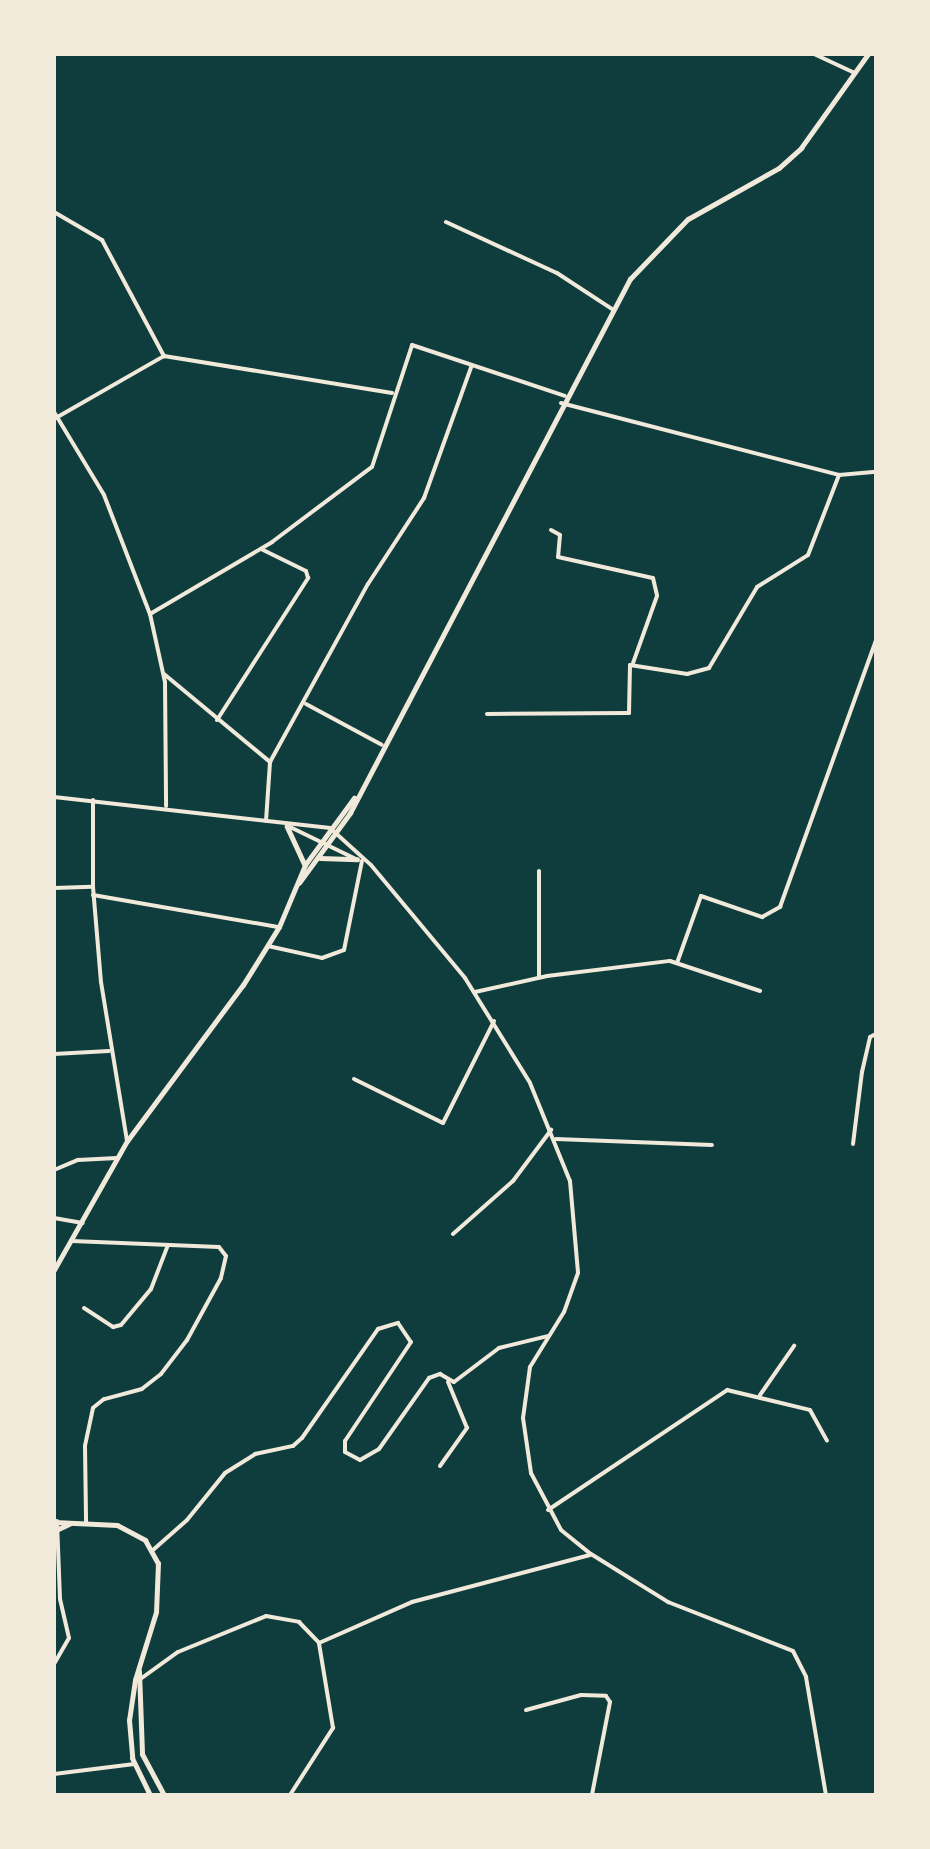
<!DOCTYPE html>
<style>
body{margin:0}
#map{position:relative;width:930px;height:1849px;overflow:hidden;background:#0f3d3e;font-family:"Noto Sans",sans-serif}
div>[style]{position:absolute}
.minor>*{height:4px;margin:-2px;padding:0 2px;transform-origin:2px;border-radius:2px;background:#f1e9da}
.tertiary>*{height:4.5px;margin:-2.25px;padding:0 2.25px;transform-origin:2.25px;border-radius:2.25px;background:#f1e9da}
.secondary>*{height:5px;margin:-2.5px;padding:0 2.5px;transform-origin:2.5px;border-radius:2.5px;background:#f1e9da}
span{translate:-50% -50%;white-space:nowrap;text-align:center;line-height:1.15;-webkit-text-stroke:6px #f1e9da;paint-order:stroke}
.frame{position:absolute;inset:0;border:56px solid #f1e9da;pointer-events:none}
</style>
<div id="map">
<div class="minor">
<div style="left:814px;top:54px;width:45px;rotate:24.9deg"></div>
<div style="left:54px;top:212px;width:56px;rotate:30.3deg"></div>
<div style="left:102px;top:240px;width:132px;rotate:61.9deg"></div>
<div style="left:446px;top:222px;width:122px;rotate:24.7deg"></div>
<div style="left:557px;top:273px;width:66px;rotate:33.2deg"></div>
<div style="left:561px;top:403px;width:287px;rotate:14.5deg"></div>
<div style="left:839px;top:475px;width:37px;rotate:-5deg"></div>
<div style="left:54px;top:412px;width:97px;rotate:58.9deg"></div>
<div style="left:104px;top:495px;width:128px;rotate:68.9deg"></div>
<div style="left:150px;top:614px;width:70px;rotate:77.6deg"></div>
<div style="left:165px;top:682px;width:124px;rotate:89.5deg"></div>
<div style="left:54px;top:419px;width:127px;rotate:-29.8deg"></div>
<div style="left:164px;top:356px;width:231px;rotate:9.2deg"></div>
<div style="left:551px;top:530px;width:10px;rotate:29deg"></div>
<div style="left:560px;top:535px;width:22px;rotate:95deg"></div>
<div style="left:558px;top:557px;width:97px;rotate:12.5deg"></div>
<div style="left:653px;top:578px;width:18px;rotate:77deg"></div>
<div style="left:657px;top:596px;width:71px;rotate:109.7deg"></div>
<div style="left:150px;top:614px;width:142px;rotate:-30.5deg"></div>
<div style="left:272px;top:542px;width:125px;rotate:-36.9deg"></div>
<div style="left:372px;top:467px;width:128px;rotate:-71.8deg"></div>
<div style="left:412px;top:345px;width:161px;rotate:18.4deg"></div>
<div style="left:164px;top:674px;width:138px;rotate:39.7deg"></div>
<div style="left:306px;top:704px;width:86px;rotate:28.3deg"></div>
<div style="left:487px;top:714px;width:142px;rotate:-0.4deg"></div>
<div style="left:629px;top:713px;width:48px;rotate:-88.8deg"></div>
<div style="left:630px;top:665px;width:58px;rotate:9deg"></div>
<div style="left:687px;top:674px;width:23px;rotate:-15deg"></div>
<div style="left:709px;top:668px;width:94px;rotate:-59.3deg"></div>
<div style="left:757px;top:587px;width:60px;rotate:-32.1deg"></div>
<div style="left:808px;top:555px;width:86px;rotate:-68.8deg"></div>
<div style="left:217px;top:720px;width:169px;rotate:-57.3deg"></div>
<div style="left:308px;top:578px;width:7px;rotate:-106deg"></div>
<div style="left:306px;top:571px;width:50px;rotate:-153.9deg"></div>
<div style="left:54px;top:797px;width:278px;rotate:6.4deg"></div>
<div style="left:330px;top:828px;width:55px;rotate:42.1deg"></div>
<div style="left:371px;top:865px;width:147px;rotate:50.2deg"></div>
<div style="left:465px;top:978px;width:123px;rotate:58.2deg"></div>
<div style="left:530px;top:1083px;width:106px;rotate:67.8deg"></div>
<div style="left:570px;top:1181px;width:92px;rotate:85deg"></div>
<div style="left:578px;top:1273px;width:41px;rotate:109.7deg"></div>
<div style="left:564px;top:1312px;width:65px;rotate:121.7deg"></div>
<div style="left:530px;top:1367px;width:51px;rotate:97.8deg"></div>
<div style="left:523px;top:1418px;width:56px;rotate:81.7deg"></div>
<div style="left:531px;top:1473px;width:64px;rotate:62.2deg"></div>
<div style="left:561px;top:1530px;width:38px;rotate:39deg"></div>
<div style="left:591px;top:1554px;width:91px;rotate:31.9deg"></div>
<div style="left:668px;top:1602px;width:134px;rotate:21.4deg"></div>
<div style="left:793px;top:1651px;width:29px;rotate:63deg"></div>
<div style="left:806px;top:1677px;width:120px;rotate:80.4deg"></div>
<div style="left:93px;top:800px;width:87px;rotate:90deg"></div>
<div style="left:93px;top:887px;width:95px;rotate:85.2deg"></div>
<div style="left:101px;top:982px;width:161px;rotate:80.7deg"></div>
<div style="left:266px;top:821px;width:59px;rotate:-86.1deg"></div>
<div style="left:270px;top:762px;width:203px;rotate:-61.2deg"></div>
<div style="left:368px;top:584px;width:103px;rotate:-56.9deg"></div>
<div style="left:424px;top:498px;width:141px;rotate:-70.2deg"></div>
<div style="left:288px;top:826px;width:76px;rotate:25.9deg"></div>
<div style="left:54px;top:888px;width:38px;rotate:-2deg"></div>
<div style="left:93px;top:895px;width:189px;rotate:9.8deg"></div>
<div style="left:268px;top:946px;width:55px;rotate:12.5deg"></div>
<div style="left:322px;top:958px;width:23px;rotate:-20deg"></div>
<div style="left:344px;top:950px;width:91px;rotate:-78.6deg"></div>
<div style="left:677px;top:963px;width:71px;rotate:-70.3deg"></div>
<div style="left:701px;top:896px;width:65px;rotate:19deg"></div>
<div style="left:762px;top:917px;width:21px;rotate:-29deg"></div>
<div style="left:780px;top:907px;width:284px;rotate:-70.2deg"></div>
<div style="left:539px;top:977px;width:106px;rotate:-90deg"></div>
<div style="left:475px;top:992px;width:74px;rotate:-12.5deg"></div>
<div style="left:547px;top:976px;width:124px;rotate:-7deg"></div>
<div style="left:670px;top:961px;width:95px;rotate:18.4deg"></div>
<div style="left:54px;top:1054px;width:55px;rotate:-3.1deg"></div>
<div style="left:354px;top:1079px;width:99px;rotate:26.3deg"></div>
<div style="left:443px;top:1123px;width:114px;rotate:-63.4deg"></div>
<div style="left:556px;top:1139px;width:156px;rotate:2.2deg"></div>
<div style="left:853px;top:1144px;width:73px;rotate:-82.9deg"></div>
<div style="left:862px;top:1072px;width:36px;rotate:-77deg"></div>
<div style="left:870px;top:1037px;width:7px;rotate:-27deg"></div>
<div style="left:54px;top:1170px;width:26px;rotate:-23deg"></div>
<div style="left:78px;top:1160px;width:39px;rotate:-3deg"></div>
<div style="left:54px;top:1218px;width:29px;rotate:10deg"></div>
<div style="left:453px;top:1234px;width:80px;rotate:-41.5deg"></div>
<div style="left:513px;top:1181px;width:64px;rotate:-53.3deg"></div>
<div style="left:72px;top:1241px;width:147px;rotate:2.3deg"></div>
<div style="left:219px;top:1247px;width:11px;rotate:52deg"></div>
<div style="left:226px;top:1256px;width:23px;rotate:103deg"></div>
<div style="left:221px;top:1278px;width:71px;rotate:118.7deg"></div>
<div style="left:187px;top:1340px;width:43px;rotate:127.4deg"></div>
<div style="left:161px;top:1374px;width:24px;rotate:142deg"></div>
<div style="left:142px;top:1389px;width:39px;rotate:165deg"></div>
<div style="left:104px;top:1399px;width:14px;rotate:141deg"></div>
<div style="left:93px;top:1408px;width:39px;rotate:102deg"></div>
<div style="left:85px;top:1446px;width:76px;rotate:89.2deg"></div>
<div style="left:84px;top:1308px;width:35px;rotate:33deg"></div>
<div style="left:113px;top:1327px;width:8px;rotate:-14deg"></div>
<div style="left:121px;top:1325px;width:47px;rotate:-50.2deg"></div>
<div style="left:151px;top:1289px;width:47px;rotate:-68.9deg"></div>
<div style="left:760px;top:1395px;width:60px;rotate:-55.2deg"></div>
<div style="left:440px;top:1466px;width:47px;rotate:-54.6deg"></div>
<div style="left:467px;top:1428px;width:50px;rotate:-112.4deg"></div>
<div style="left:548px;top:1510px;width:216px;rotate:-33.8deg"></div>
<div style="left:727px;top:1390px;width:85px;rotate:13.5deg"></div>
<div style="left:810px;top:1410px;width:35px;rotate:61deg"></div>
<div style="left:153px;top:1550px;width:45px;rotate:-41.4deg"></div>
<div style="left:187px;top:1520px;width:60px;rotate:-51deg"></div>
<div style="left:225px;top:1473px;width:36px;rotate:-32deg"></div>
<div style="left:255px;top:1454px;width:39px;rotate:-12deg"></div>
<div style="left:293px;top:1446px;width:12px;rotate:-42deg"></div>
<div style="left:302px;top:1438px;width:133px;rotate:-55.1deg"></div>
<div style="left:378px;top:1329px;width:21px;rotate:-17deg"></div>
<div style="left:398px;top:1323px;width:23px;rotate:56deg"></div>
<div style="left:411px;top:1342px;width:119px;rotate:123.7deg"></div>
<div style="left:345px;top:1441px;width:11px;rotate:90deg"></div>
<div style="left:345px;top:1452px;width:17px;rotate:28deg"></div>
<div style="left:360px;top:1460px;width:22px;rotate:-30deg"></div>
<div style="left:379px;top:1449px;width:87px;rotate:-54.8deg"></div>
<div style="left:429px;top:1378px;width:12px;rotate:-20deg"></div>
<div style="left:440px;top:1374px;width:16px;rotate:30deg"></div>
<div style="left:454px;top:1382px;width:56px;rotate:-37.1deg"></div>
<div style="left:499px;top:1348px;width:50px;rotate:-13.8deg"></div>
<div style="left:54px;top:1664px;width:30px;rotate:-60deg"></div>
<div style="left:69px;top:1638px;width:40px;rotate:-103deg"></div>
<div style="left:60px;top:1599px;width:78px;rotate:-92.2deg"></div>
<div style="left:139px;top:1680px;width:48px;rotate:-35.7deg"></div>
<div style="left:178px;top:1652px;width:95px;rotate:-22.2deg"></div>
<div style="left:266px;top:1616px;width:34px;rotate:10deg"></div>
<div style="left:299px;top:1622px;width:29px;rotate:46deg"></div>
<div style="left:319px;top:1643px;width:102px;rotate:-23.8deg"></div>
<div style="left:412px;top:1602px;width:184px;rotate:-14.8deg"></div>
<div style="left:526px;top:1710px;width:57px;rotate:-15.3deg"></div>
<div style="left:581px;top:1695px;width:25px;rotate:2deg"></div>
<div style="left:606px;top:1696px;width:7px;rotate:56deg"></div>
<div style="left:610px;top:1702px;width:95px;rotate:101deg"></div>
<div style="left:54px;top:1774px;width:81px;rotate:-7.1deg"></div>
<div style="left:290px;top:1795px;width:80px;rotate:-57.3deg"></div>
<div style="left:333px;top:1728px;width:86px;rotate:-99.4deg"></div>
</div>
<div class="tertiary">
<div style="left:287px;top:826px;width:43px;rotate:65.2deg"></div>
<div style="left:320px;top:858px;width:37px;rotate:2deg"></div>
<div style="left:299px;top:883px;width:87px;rotate:-53.9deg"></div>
<div style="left:350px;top:813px;width:603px;rotate:-62.33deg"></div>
<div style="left:630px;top:279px;width:83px;rotate:-46deg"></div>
<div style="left:688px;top:219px;width:104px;rotate:-29.3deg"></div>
<div style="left:779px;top:168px;width:30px;rotate:-42deg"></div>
<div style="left:801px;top:148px;width:115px;rotate:-54.5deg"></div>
<div style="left:54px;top:1270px;width:148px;rotate:-60.5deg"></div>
<div style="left:127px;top:1141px;width:194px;rotate:-53.4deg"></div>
<div style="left:243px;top:985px;width:68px;rotate:-58.2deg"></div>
<div style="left:279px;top:927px;width:67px;rotate:-67.2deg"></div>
<div style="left:305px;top:865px;width:83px;rotate:-53.8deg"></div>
</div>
<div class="secondary">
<div style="left:54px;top:1522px;width:63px;rotate:2.7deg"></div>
<div style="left:117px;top:1525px;width:32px;rotate:28deg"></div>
<div style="left:145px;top:1540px;width:26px;rotate:61deg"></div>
<div style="left:158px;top:1563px;width:49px;rotate:92.3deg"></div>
<div style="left:156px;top:1612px;width:71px;rotate:107.2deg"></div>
<div style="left:135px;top:1680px;width:40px;rotate:98.5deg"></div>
<div style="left:129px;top:1720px;width:38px;rotate:85deg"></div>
<div style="left:132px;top:1758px;width:41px;rotate:64.1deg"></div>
<div style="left:54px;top:1531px;width:17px;rotate:-25deg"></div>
<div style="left:139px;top:1671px;width:83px;rotate:87.9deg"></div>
<div style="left:142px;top:1754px;width:47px;rotate:61.8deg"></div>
</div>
<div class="frame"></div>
</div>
